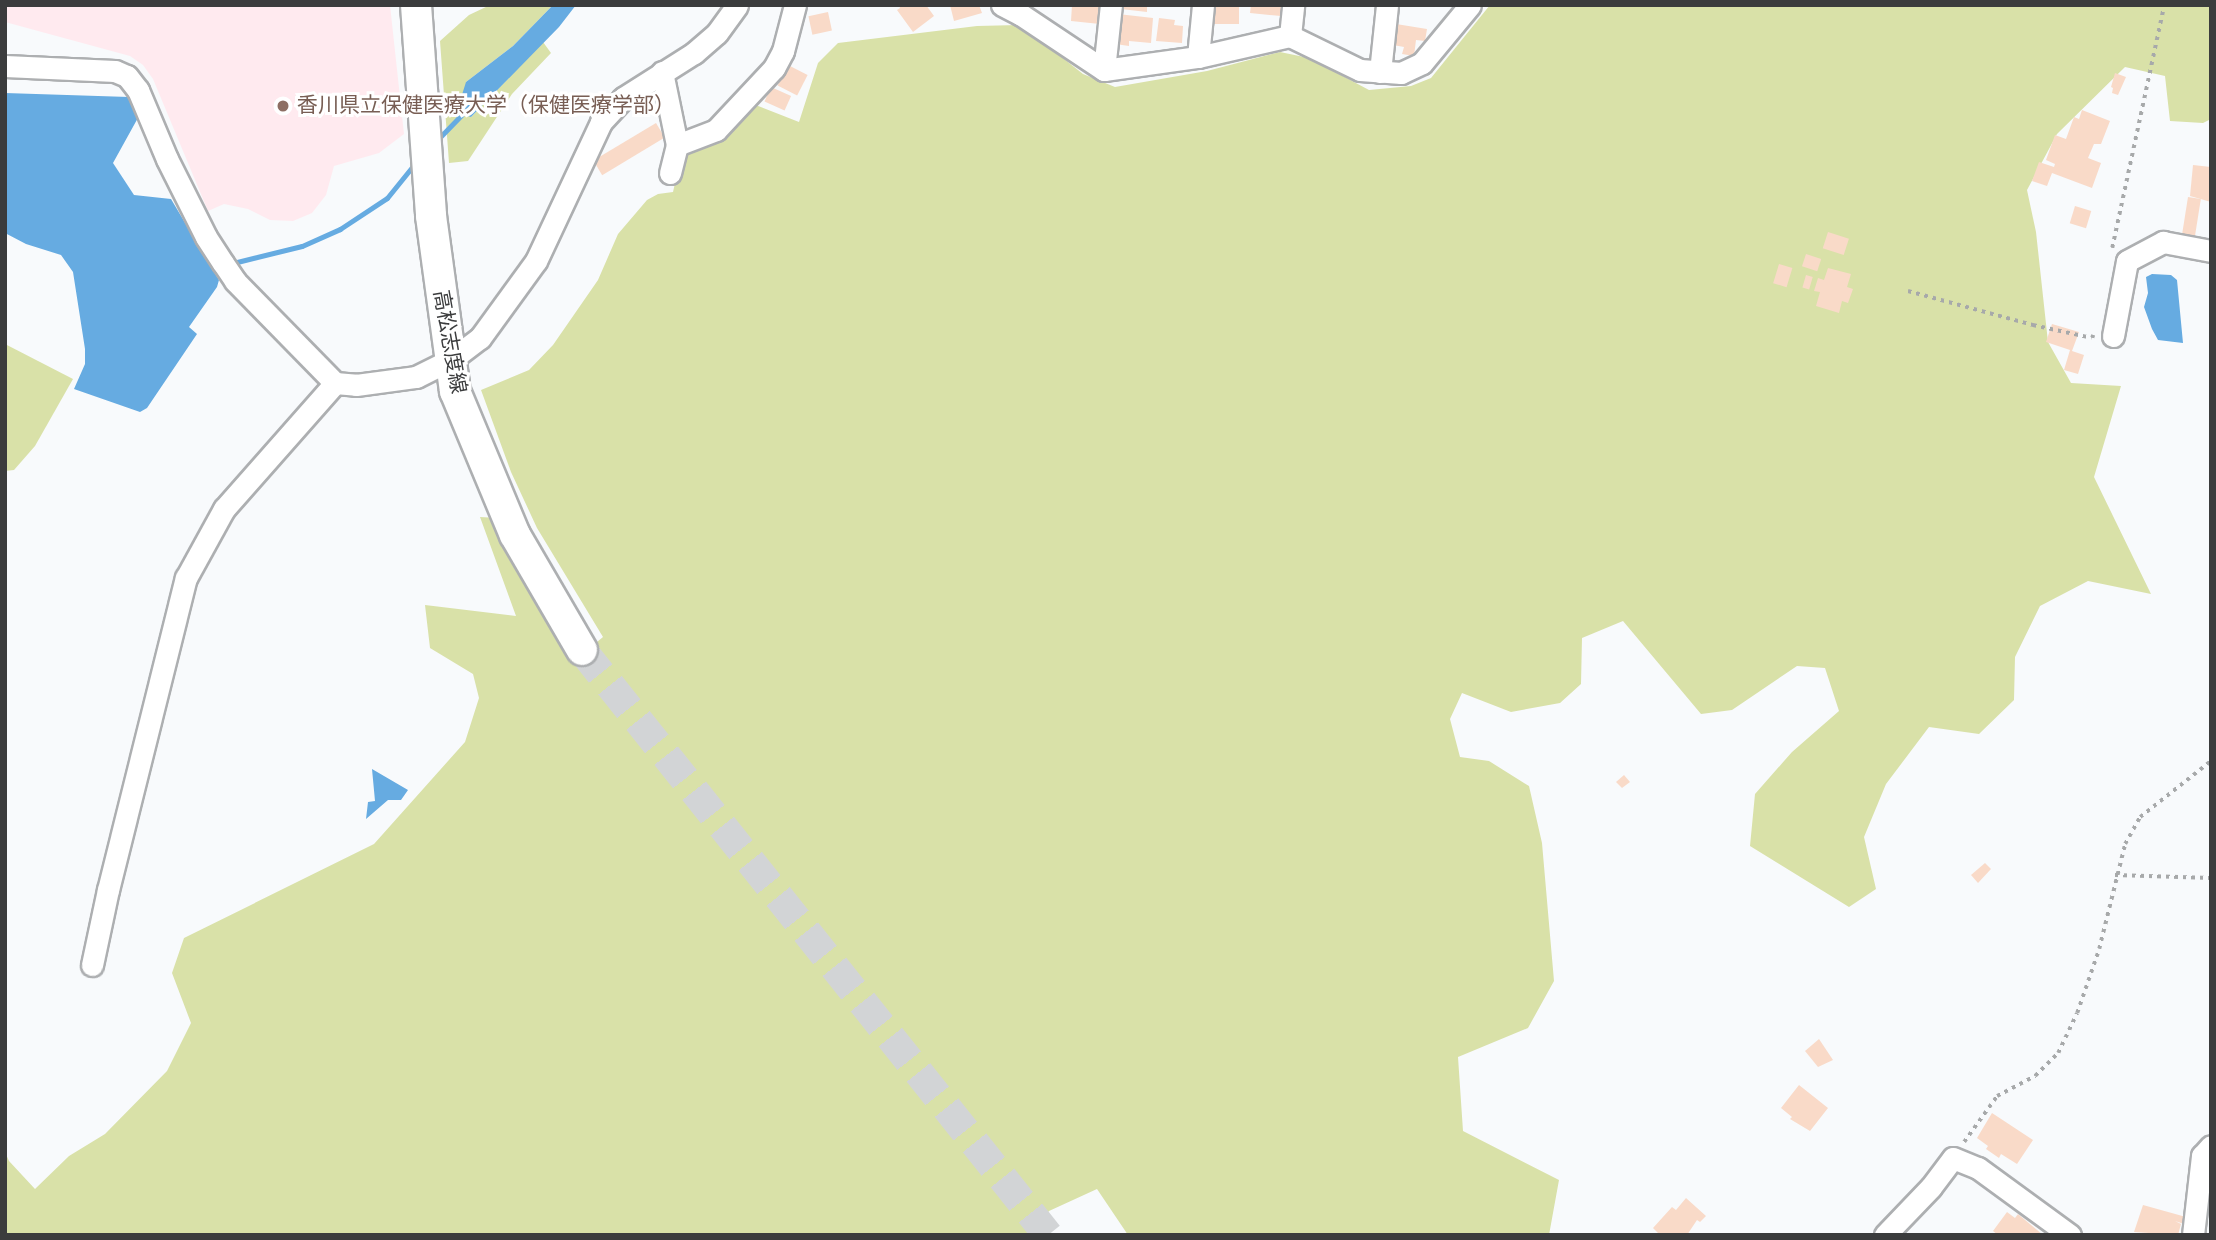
<!DOCTYPE html>
<meta charset="utf-8">
<style>
body{margin:0}
#map{position:relative;width:2216px;height:1240px;overflow:hidden;background:#f8fafc;font-family:"Alegreya Sans","Noto Sans JP",sans-serif}
div>[style]{position:absolute}
.education>*{inset:0;background:#ffeaef}
.green>*{inset:0;background:#d9e1a8}
.water>*{inset:0;background:#66abe1}
.stream>*{height:5px;margin:-2.5px;padding:0 2.5px;transform-origin:2.5px;border-radius:2.5px;background:#66abe1}
.building>*{inset:0;background:#f9dac8;transform-origin:0 0}
.secondary-tunnel>*{height:30px;margin-top:-15px;transform-origin:0;background:repeating-linear-gradient(90deg,#d2d4d6 0 30px,transparent 0 45px)}
.path>*{height:3.5px;margin-top:-1.75px;transform-origin:0;background:repeating-linear-gradient(90deg,#a7a9aa 0 3.5px,transparent 0 8.5px)}
.roads{filter:drop-shadow(2px 0 #adafb1) drop-shadow(-2px 0 #adafb1) drop-shadow(0 2px #adafb1) drop-shadow(0 -2px #adafb1)}
.street>*{height:21px;margin:-10.5px;padding:0 10.5px;transform-origin:10.5px;border-radius:10.5px;background:#fff}
.secondary>*{height:30px;margin:-15px;padding:0 15px;transform-origin:15px;border-radius:15px;background:#fff}
.dots>*{width:19px;height:19px;translate:-50% -50%;box-sizing:border-box;border:4px solid #fff;border-radius:50%}
span{translate:-50% -50%;white-space:nowrap;text-align:center;line-height:1.15;-webkit-text-stroke:6px #fff;paint-order:stroke}
.education-label{font-size:21px;color:#785e54}
.left{translate:0 -50%;text-align:left}
.street-label{font-size:21px;color:#3b3c3d}
.frame{position:absolute;inset:0;border:7px solid #3b3c3d;pointer-events:none}
</style>
<div id="map">
<div class="education">
<div style="clip-path:polygon(5px 5px,390px 5px,404px 134px,379px 153px,334px 166px,326px 195px,312px 213px,293px 221px,270px 220px,248px 209px,224px 204px,208px 211px,153px 79px,143px 65px,130px 56px,5px 22px)"></div>
</div>
<div class="green">
<div style="clip-path:polygon(553px 5px,513px 46px,466px 82px,471px 117px,543px 42px,551px 53px,512px 94px,468px 161px,449px 163px,440px 41px,469px 15px,488px 6px)"></div>
<div style="clip-path:polygon(1490px 5px,2211px 5px,2211px 119px,2203px 123px,2170px 121px,2165px 76px,2125px 67px,2057px 134px,2027px 190px,2036px 232px,2048px 342px,2071px 383px,2121px 386px,2094px 477px,2151px 594px,2088px 581px,2040px 606px,2015px 657px,2014px 700px,1979px 734px,1929px 727px,1886px 784px,1864px 837px,1876px 889px,1849px 907px,1750px 846px,1755px 794px,1792px 752px,1839px 711px,1825px 668px,1797px 666px,1732px 710px,1701px 714px,1623px 621px,1582px 638px,1581px 684px,1560px 703px,1511px 712px,1462px 693px,1450px 719px,1460px 757px,1489px 761px,1529px 786px,1542px 843px,1554px 981px,1528px 1028px,1458px 1057px,1463px 1131px,1559px 1180px,1549px 1235px,1128px 1235px,1097px 1189px,1049px 1211px,1029px 1235px,5px 1235px,5px 1152px,9px 1161px,35px 1189px,69px 1156px,105px 1134px,167px 1071px,191px 1023px,172px 973px,184px 938px,374px 844px,465px 742px,479px 698px,473px 674px,430px 648px,425px 605px,516px 616px,480px 517px,498px 518px,580px 656px,603px 637px,537px 528px,511px 472px,481px 390px,529px 370px,553px 345px,598px 280px,618px 234px,647px 200px,658px 194px,673px 192px,681px 157px,708px 146px,729px 130px,753px 104px,799px 122px,818px 63px,838px 43px,977px 26px,1021px 25px,1083px 74px,1115px 87px,1207px 71px,1280px 52px,1309px 58px,1369px 90px,1411px 86px,1431px 78px)"></div>
<div style="clip-path:polygon(5px 344px,73px 379px,35px 446px,14px 470px,5px 471px)"></div>
</div>
<div class="water">
<div style="clip-path:polygon(553px 5px,576px 5px,559px 27px,471px 117px,462px 114px,460px 101px,466px 82px,513px 46px)"></div>
<div style="clip-path:polygon(5px 93px,129px 97px,139px 116px,113px 163px,134px 195px,171px 199px,219px 280px,217px 287px,189px 327px,197px 334px,147px 408px,140px 412px,74px 389px,85px 364px,85px 349px,73px 272px,61px 255px,26px 244px,5px 233px)"></div>
<div style="clip-path:polygon(2152px 274px,2171px 275px,2177px 280px,2183px 343px,2158px 340px,2152px 329px,2144px 307px,2148px 293px,2146px 277px)"></div>
<div style="clip-path:polygon(372px 769px,408px 790px,401px 800px,388px 800px,366px 819px,368px 802px,375px 801px)"></div>
</div>
<div class="stream">
<div style="left:441px;top:136px;width:30px;rotate:-46deg"></div>
<div style="left:229px;top:264px;width:75px;rotate:-13.9deg"></div>
<div style="left:302px;top:246px;width:42px;rotate:-24.1deg"></div>
<div style="left:340px;top:229px;width:56px;rotate:-33.4deg"></div>
<div style="left:387px;top:198px;width:46px;rotate:-51.1deg"></div>
</div>
<div class="building">
<div style="clip-path:polygon(899px 5px,926px 5px,934px 16px,913px 32px,897px 10px,900px 8px)"></div>
<div style="clip-path:polygon(950px 5px,979px 5px,982px 13px,954px 21px)"></div>
<div style="clip-path:polygon(1072px 5px,1102px 5px,1100px 24px,1071px 21px)"></div>
<div style="clip-path:polygon(1122px 5px,1147px 5px,1147px 12px,1121px 9px)"></div>
<div style="left:1213px;top:5px;width:26px;height:19px"></div>
<div style="clip-path:polygon(1251px 5px,1282px 5px,1281px 16px,1250px 13px)"></div>
<div style="left:828px;top:12px;width:19px;height:20px;rotate:78deg"></div>
<div style="clip-path:polygon(1118px 14px,1153px 18px,1151px 43px,1129px 41px,1129px 46px,1115px 44px)"></div>
<div style="clip-path:polygon(1159px 18px,1175px 20px,1174px 25px,1183px 26px,1182px 43px,1156px 41px)"></div>
<div style="clip-path:polygon(1396px 24px,1427px 29px,1425px 41px,1416px 40px,1414px 56px,1402px 54px,1404px 47px,1393px 45px)"></div>
<div style="left:788px;top:65px;width:22px;height:23px;rotate:27deg"></div>
<div style="clip-path:polygon(2115px 73px,2126px 77px,2118px 95px,2112px 93px,2113px 88px,2111px 87px)"></div>
<div style="left:771px;top:87px;width:22px;height:16px;rotate:24deg"></div>
<div style="clip-path:polygon(2082px 110px,2110px 121px,2101px 144px,2094px 144px,2088px 158px,2101px 163px,2092px 188px,2052px 173px,2047px 186px,2032px 181px,2039px 162px,2054px 167px,2055px 164px,2046px 160px,2055px 135px,2066px 139px,2074px 117px,2079px 119px)"></div>
<div style="left:656px;top:123px;width:17px;height:73px;rotate:59deg"></div>
<div style="clip-path:polygon(2193px 165px,2211px 167px,2211px 202px,2190px 196px)"></div>
<div style="left:2188px;top:197px;width:13px;height:41px;rotate:9deg"></div>
<div style="left:2075px;top:206px;width:17px;height:18px;rotate:17deg"></div>
<div style="left:1828px;top:232px;width:22px;height:17px;rotate:18deg"></div>
<div style="left:1806px;top:254px;width:16px;height:13px;rotate:18deg"></div>
<div style="left:1779px;top:264px;width:14px;height:20px;rotate:17deg"></div>
<div style="clip-path:polygon(1828px 268px,1851px 274px,1847px 287px,1853px 289px,1848px 303px,1842px 301px,1839px 313px,1816px 306px,1820px 292px,1814px 291px,1818px 278px,1824px 280px)"></div>
<div style="left:1806px;top:275px;width:7px;height:13px;rotate:16deg"></div>
<div style="clip-path:polygon(2052px 324px,2079px 332px,2072px 351px,2084px 355px,2078px 374px,2064px 370px,2070px 350px,2046px 342px)"></div>
<div style="clip-path:polygon(1624px 775px,1630px 782px,1622px 788px,1616px 782px)"></div>
<div style="clip-path:polygon(1985px 863px,1991px 869px,1978px 883px,1971px 875px)"></div>
<div style="clip-path:polygon(1819px 1039px,1833px 1060px,1818px 1067px,1805px 1051px)"></div>
<div style="clip-path:polygon(1799px 1085px,1828px 1108px,1810px 1131px,1790px 1119px,1792px 1117px,1781px 1108px)"></div>
<div style="clip-path:polygon(1992px 1113px,2033px 1140px,2017px 1164px,2001px 1154px,1999px 1158px,1986px 1149px,1988px 1146px,1977px 1138px)"></div>
<div style="clip-path:polygon(1686px 1198px,1706px 1216px,1700px 1222px,1697px 1220px,1687px 1235px,1660px 1235px,1653px 1228px,1672px 1207px,1676px 1210px)"></div>
<div style="clip-path:polygon(2143px 1205px,2186px 1217px,2184px 1224px,2175px 1221px,2181px 1224px,2178px 1235px,2134px 1232px)"></div>
<div style="clip-path:polygon(2007px 1212px,2015px 1218px,2018px 1214px,2043px 1235px,1998px 1235px,1993px 1231px)"></div>
</div>
<div class="secondary-tunnel">
<div style="left:582px;top:650px;width:748px;rotate:51.46deg"></div>
</div>
<div class="path">
<div style="left:2112px;top:248px;width:249px;rotate:-77.9deg"></div>
<div style="left:1908px;top:291px;width:130px;rotate:15.2deg"></div>
<div style="left:2033px;top:325px;width:60px;rotate:12.4deg"></div>
<div style="left:2092px;top:338px;width:3px;rotate:-72deg"></div>
<div style="left:2115px;top:875px;width:96px;rotate:1.8deg"></div>
<div style="left:1964px;top:1142px;width:57px;rotate:-54.3deg"></div>
<div style="left:1997px;top:1096px;width:43px;rotate:-27.8deg"></div>
<div style="left:2035px;top:1076px;width:33px;rotate:-45deg"></div>
<div style="left:2058px;top:1053px;width:44px;rotate:-64.6deg"></div>
<div style="left:2077px;top:1013px;width:68px;rotate:-71deg"></div>
<div style="left:2099px;top:949px;width:108px;rotate:-76.1deg"></div>
<div style="left:2125px;top:844px;width:31px;rotate:-61deg"></div>
<div style="left:2140px;top:817px;width:90px;rotate:-38.3deg"></div>
</div>
<div class="roads">
<div class="street">
<div style="left:1002px;top:5px;width:20px;rotate:27deg"></div>
<div style="left:1020px;top:14px;width:101px;rotate:33.7deg"></div>
<div style="left:1104px;top:70px;width:95px;rotate:-7.9deg"></div>
<div style="left:1198px;top:57px;width:94px;rotate:-12.9deg"></div>
<div style="left:1290px;top:36px;width:78px;rotate:25.9deg"></div>
<div style="left:1360px;top:70px;width:41px;rotate:4.2deg"></div>
<div style="left:1401px;top:73px;width:23px;rotate:-25deg"></div>
<div style="left:1422px;top:63px;width:75px;rotate:-50.4deg"></div>
<div style="left:1290px;top:36px;width:31px;rotate:-84deg"></div>
<div style="left:1198px;top:57px;width:52px;rotate:-84.5deg"></div>
<div style="left:5px;top:66px;width:110px;rotate:2.6deg"></div>
<div style="left:115px;top:71px;width:13px;rotate:23deg"></div>
<div style="left:127px;top:76px;width:18px;rotate:52deg"></div>
<div style="left:138px;top:90px;width:75px;rotate:67.2deg"></div>
<div style="left:167px;top:159px;width:87px;rotate:63.4deg"></div>
<div style="left:206px;top:237px;width:31px;rotate:57deg"></div>
<div style="left:223px;top:263px;width:22px;rotate:56deg"></div>
<div style="left:235px;top:281px;width:143px;rotate:45.6deg"></div>
<div style="left:1104px;top:70px;width:65px;rotate:-83.9deg"></div>
<div style="left:662px;top:72px;width:75px;rotate:78.4deg"></div>
<div style="left:1380px;top:72px;width:67px;rotate:-84deg"></div>
<div style="left:670px;top:173px;width:29px;rotate:-76deg"></div>
<div style="left:677px;top:145px;width:42px;rotate:-21deg"></div>
<div style="left:716px;top:130px;width:85px;rotate:-46.9deg"></div>
<div style="left:774px;top:68px;width:19px;rotate:-62deg"></div>
<div style="left:783px;top:51px;width:48px;rotate:-75.4deg"></div>
<div style="left:2113px;top:336px;width:76px;rotate:-79.4deg"></div>
<div style="left:2127px;top:261px;width:41px;rotate:-27.8deg"></div>
<div style="left:2163px;top:242px;width:49px;rotate:10.6deg"></div>
<div style="left:92px;top:965px;width:77px;rotate:-78deg"></div>
<div style="left:108px;top:890px;width:322px;rotate:-76deg"></div>
<div style="left:186px;top:578px;width:79px;rotate:-61.2deg"></div>
<div style="left:224px;top:509px;width:168px;rotate:-48.6deg"></div>
<div style="left:335px;top:383px;width:21px;rotate:5deg"></div>
<div style="left:356px;top:385px;width:61px;rotate:-7.6deg"></div>
<div style="left:416px;top:377px;width:40px;rotate:-26.6deg"></div>
<div style="left:452px;top:359px;width:35px;rotate:-37deg"></div>
<div style="left:480px;top:338px;width:95px;rotate:-54deg"></div>
<div style="left:536px;top:261px;width:153px;rotate:-64.9deg"></div>
<div style="left:601px;top:122px;width:33px;rotate:-47deg"></div>
<div style="left:623px;top:98px;width:84px;rotate:-32.4deg"></div>
<div style="left:694px;top:53px;width:30px;rotate:-41deg"></div>
<div style="left:717px;top:33px;width:34px;rotate:-54deg"></div>
<div style="left:1885px;top:1235px;width:66px;rotate:-46.2deg"></div>
<div style="left:1931px;top:1187px;width:36px;rotate:-53deg"></div>
<div style="left:1953px;top:1158px;width:27px;rotate:22deg"></div>
<div style="left:1978px;top:1168px;width:114px;rotate:36.1deg"></div>
<div style="left:2193px;top:1235px;width:80px;rotate:-83.5deg"></div>
<div style="left:2202px;top:1156px;width:13px;rotate:-48deg"></div>
</div>
<div class="secondary">
<div style="left:416px;top:5px;width:212px;rotate:85.9deg"></div>
<div style="left:431px;top:216px;width:177px;rotate:82.2deg"></div>
<div style="left:455px;top:391px;width:156px;rotate:67.4deg"></div>
<div style="left:515px;top:535px;width:133px;rotate:59.8deg"></div>
</div>
</div>
<div class="dots">
<div style="left:283px;top:106px;background:#8d6e63"></div>
</div>
<div class="education-label">
<span class="left" style="left:297px;top:106px">香川県立保健医療大学（保健医療学部）</span>
</div>
<div class="street-label">
<span style="left:449px;top:342px;rotate:80deg">高松志度線</span>
</div>
<div class="frame"></div>
</div>
